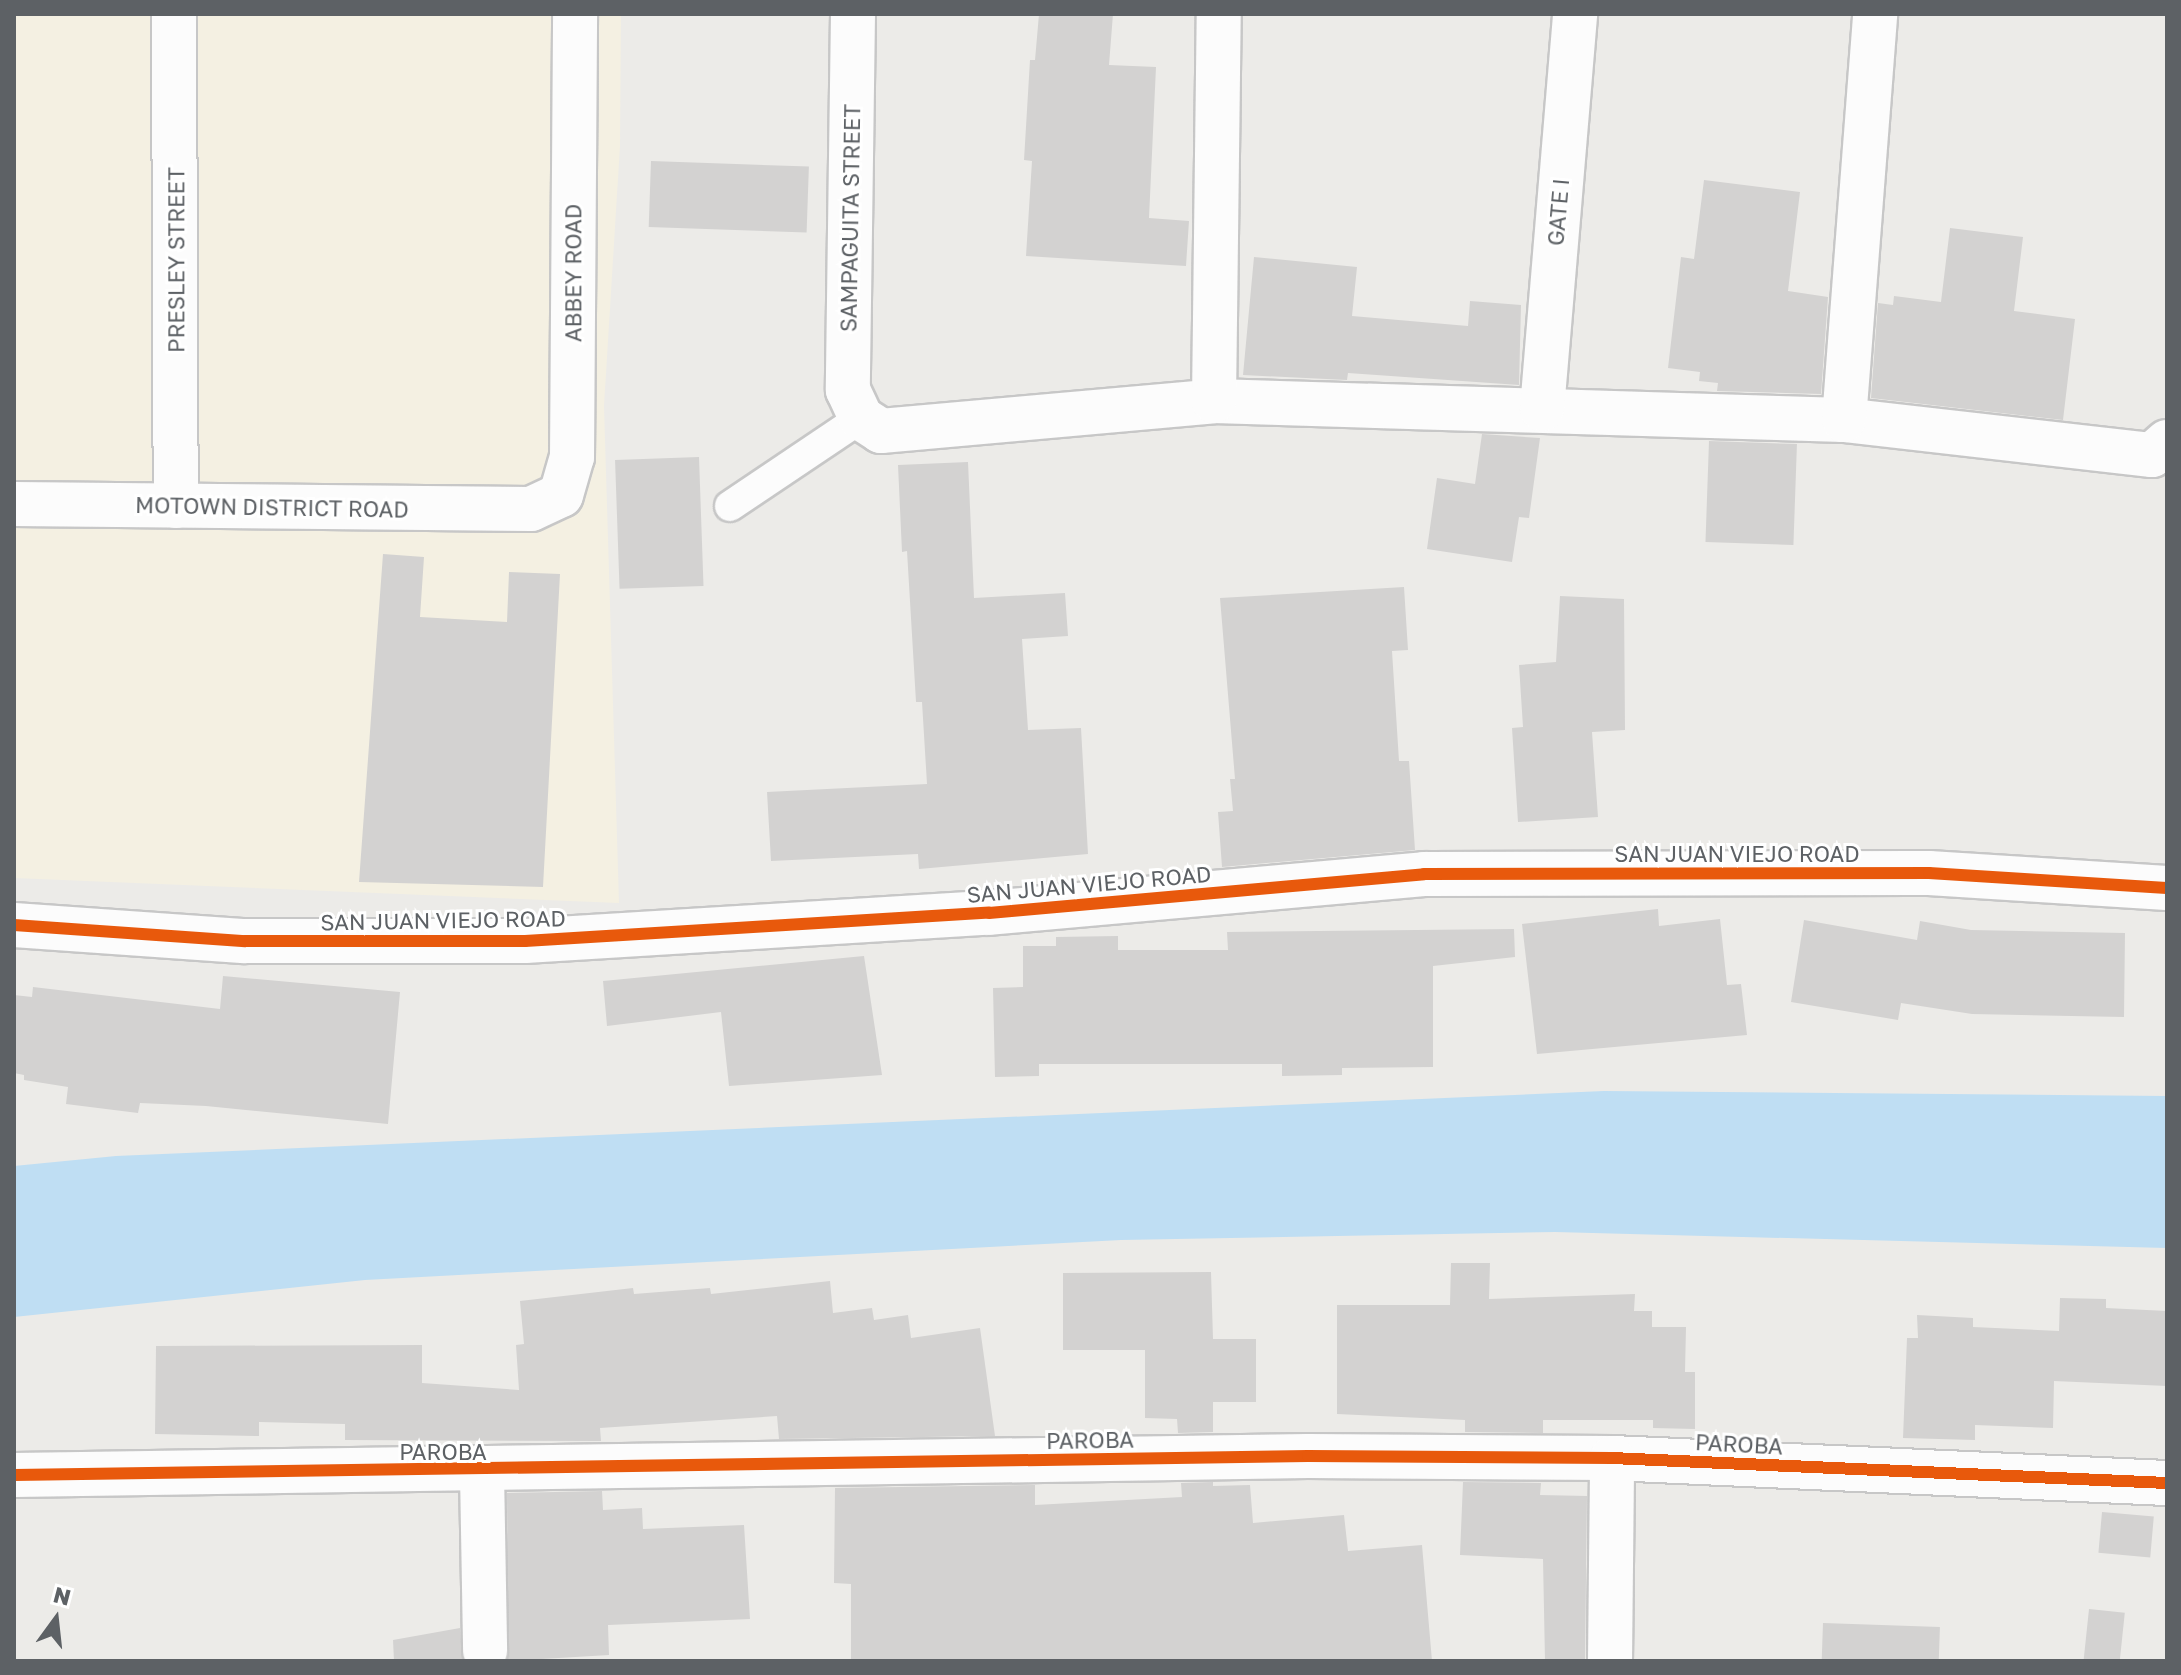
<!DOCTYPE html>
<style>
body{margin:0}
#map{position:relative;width:2181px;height:1675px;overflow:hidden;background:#ecebe8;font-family:"Golos Text",sans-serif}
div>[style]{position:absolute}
.commercial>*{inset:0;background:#f4f0e2}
.water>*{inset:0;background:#bfdef3}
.building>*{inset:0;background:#d3d2d1;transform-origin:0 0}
.roads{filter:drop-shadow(2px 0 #c7c7c7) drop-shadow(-2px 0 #c7c7c7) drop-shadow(0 2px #c7c7c7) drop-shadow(0 -2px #c7c7c7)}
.lane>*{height:30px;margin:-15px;padding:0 15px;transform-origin:15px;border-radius:15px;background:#fcfcfc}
.street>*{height:44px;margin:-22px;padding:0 22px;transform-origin:22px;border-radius:22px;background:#fcfcfc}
.secondary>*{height:44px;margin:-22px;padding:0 22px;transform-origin:22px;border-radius:22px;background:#fcfcfc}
.cycleway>*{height:12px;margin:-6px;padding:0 6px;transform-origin:6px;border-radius:6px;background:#e8590c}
span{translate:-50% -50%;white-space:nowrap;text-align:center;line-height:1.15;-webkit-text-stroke:6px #fff;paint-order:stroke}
.street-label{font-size:22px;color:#5d6165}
.frame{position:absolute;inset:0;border:16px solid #5d6165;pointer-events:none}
.north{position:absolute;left:16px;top:1579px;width:80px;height:80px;-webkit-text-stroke:6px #fff;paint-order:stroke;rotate:15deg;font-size:22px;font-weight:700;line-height:32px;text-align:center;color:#5d6165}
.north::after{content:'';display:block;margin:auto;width:28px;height:36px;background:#5d6165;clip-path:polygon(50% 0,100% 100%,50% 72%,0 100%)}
</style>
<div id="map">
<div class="commercial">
<div style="clip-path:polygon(14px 14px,621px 14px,620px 146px,604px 406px,619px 903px,14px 878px)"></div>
</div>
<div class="water">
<div style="clip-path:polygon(1604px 1091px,2167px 1096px,2167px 1248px,1555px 1232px,1121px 1240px,365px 1280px,14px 1317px,14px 1166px,116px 1156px)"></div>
</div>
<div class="building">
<div style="clip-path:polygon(1039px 14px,1113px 14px,1109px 65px,1156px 67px,1149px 218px,1189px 221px,1186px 266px,1026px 256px,1032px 161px,1024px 160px,1030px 60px,1035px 60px)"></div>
<div style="left:651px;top:161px;width:158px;height:66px;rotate:2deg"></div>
<div style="clip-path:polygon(1704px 180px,1800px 192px,1788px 291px,1828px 297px,1821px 394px,1717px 391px,1718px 383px,1699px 381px,1700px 372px,1668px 368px,1681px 257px,1694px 259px)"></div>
<div style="clip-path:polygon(1950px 228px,2023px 237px,2014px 311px,2075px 319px,2063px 420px,1871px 398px,1878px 303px,1893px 305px,1894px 296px,1941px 302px)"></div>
<div style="clip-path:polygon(1254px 257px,1357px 267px,1352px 316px,1468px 326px,1470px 301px,1521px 305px,1519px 385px,1348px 373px,1347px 380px,1243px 375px)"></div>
<div style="clip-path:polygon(1482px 434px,1540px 438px,1529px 518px,1519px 517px,1512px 562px,1427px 549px,1437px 478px,1475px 484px)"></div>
<div style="left:1709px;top:441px;width:88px;height:101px;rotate:2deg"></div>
<div style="left:699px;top:457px;width:129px;height:84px;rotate:88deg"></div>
<div style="clip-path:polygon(968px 462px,974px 598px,1065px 593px,1068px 636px,1022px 639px,1028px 730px,1081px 728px,1088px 854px,919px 869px,918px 854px,771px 861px,767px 792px,927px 784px,922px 702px,916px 702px,907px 551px,902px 552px,898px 465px)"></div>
<div style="clip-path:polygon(383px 554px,424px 557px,420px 617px,507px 622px,509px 572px,560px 574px,543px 887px,359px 882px)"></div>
<div style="clip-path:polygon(1404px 587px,1408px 650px,1392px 651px,1399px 761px,1409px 761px,1415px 850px,1222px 867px,1218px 812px,1233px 811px,1230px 779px,1235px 779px,1220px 598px)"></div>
<div style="clip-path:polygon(1560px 596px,1624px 599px,1625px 730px,1592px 732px,1598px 817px,1518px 822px,1512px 728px,1523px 727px,1519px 665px,1556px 662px)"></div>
<div style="clip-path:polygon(1658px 909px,1659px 926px,1720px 919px,1727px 985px,1741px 984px,1747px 1035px,1537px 1054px,1522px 924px)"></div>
<div style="clip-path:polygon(1804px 920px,1917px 940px,1920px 921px,1971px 930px,2125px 933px,2124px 1017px,1972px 1014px,1901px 1003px,1898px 1020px,1791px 1002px)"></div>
<div style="clip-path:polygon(1514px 929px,1515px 957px,1433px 966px,1433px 1067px,1342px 1068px,1342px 1075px,1282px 1076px,1282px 1064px,1039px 1064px,1039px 1076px,995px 1077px,993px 988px,1023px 987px,1023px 946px,1056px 946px,1056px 937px,1118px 936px,1118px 950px,1228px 950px,1227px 932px)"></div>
<div style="clip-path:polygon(864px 956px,882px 1075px,729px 1086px,721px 1012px,607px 1026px,603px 981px)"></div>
<div style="clip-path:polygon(223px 976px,400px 992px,388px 1124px,206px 1106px,140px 1103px,138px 1113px,66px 1104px,68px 1087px,24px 1080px,24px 1075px,14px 1073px,14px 995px,32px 997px,33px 987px,220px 1009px)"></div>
<div style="clip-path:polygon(1451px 1263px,1490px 1263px,1489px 1299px,1635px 1294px,1634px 1311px,1652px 1311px,1652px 1327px,1686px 1327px,1685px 1372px,1695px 1372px,1695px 1429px,1653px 1428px,1653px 1420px,1543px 1420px,1543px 1433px,1465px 1432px,1465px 1420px,1337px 1414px,1337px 1305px,1450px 1305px)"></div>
<div style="clip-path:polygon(1211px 1272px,1213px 1339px,1256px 1339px,1256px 1402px,1213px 1402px,1213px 1432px,1178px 1433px,1177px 1419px,1145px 1418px,1145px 1350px,1063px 1350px,1063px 1273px)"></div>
<div style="clip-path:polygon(830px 1281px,833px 1313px,872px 1308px,874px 1320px,908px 1315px,911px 1338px,980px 1328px,995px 1436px,779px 1439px,777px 1416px,600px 1428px,601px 1441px,345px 1440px,345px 1424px,259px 1422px,259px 1436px,155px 1434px,156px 1346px,422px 1345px,422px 1383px,519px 1390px,516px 1345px,524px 1344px,520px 1301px,633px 1288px,634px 1294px,710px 1288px,711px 1294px)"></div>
<div style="clip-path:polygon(2060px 1298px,2106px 1299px,2106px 1308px,2167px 1311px,2167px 1386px,2054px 1381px,2053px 1428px,1975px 1425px,1975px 1440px,1903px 1438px,1907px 1338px,1918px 1338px,1917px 1315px,1973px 1318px,1973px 1327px,2059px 1331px)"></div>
<div style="clip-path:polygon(1213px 1482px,1213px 1486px,1250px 1485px,1253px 1523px,1344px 1515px,1348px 1551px,1422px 1545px,1432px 1661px,851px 1661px,851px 1584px,834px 1583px,835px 1488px,1035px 1485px,1035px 1505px,1182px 1497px,1181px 1483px)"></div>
<div style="clip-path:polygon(1463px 1482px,1541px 1483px,1540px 1495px,1587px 1496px,1585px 1661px,1545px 1661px,1543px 1559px,1460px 1555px)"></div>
<div style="clip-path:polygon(602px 1491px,603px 1510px,642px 1508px,643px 1529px,744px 1525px,750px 1619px,608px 1625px,609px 1655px,508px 1661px,507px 1493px)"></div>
<div style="left:2102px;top:1512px;width:52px;height:41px;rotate:5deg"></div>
<div style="left:2089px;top:1609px;width:36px;height:52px;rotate:6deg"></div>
<div style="left:1823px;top:1623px;width:117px;height:38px;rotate:2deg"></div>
<div style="clip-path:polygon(460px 1628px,463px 1661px,394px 1661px,393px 1640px)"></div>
</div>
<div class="roads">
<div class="lane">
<div style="left:730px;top:506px;width:158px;rotate:-33.9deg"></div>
</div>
<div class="street">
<div style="left:174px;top:14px;width:492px;rotate:89.8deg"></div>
<div style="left:853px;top:14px;width:376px;rotate:90.8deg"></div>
<div style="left:848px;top:390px;width:31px;rotate:65deg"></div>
<div style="left:861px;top:418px;width:24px;rotate:33deg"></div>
<div style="left:881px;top:431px;width:334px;rotate:-5.1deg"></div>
<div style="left:1214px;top:401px;width:630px;rotate:1.73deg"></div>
<div style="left:1844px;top:420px;width:310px;rotate:6.5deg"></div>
<div style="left:2152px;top:455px;width:20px;rotate:-41deg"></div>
<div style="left:1214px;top:401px;width:387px;rotate:-89.3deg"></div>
<div style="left:1542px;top:409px;width:396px;rotate:-85.2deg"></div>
<div style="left:1844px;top:420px;width:407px;rotate:-85.6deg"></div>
<div style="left:14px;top:504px;width:517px;rotate:0.55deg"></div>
<div style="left:531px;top:509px;width:33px;rotate:-25deg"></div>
<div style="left:561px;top:495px;width:40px;rotate:-74deg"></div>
<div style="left:572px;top:457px;width:443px;rotate:-89.6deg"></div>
<div style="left:482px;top:1472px;width:179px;rotate:89deg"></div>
<div style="left:14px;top:1475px;width:1294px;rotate:-0.84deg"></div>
<div style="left:1308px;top:1456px;width:304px;rotate:0.4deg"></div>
<div style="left:1612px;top:1458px;width:556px;rotate:2.58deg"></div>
<div style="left:1610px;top:1661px;width:203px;rotate:-89.4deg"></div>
</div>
<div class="secondary">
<div style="left:14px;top:925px;width:232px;rotate:4deg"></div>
<div style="left:245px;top:941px;width:280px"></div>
<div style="left:525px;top:941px;width:465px;rotate:-3.5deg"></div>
<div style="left:989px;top:913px;width:437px;rotate:-5.1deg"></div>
<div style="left:1424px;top:874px;width:505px;rotate:-0.11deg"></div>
<div style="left:1929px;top:873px;width:238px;rotate:3.6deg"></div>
</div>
</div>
<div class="cycleway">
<div style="left:14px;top:925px;width:232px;rotate:4deg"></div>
<div style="left:245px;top:941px;width:280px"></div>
<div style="left:525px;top:941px;width:465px;rotate:-3.5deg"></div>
<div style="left:989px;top:913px;width:437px;rotate:-5.1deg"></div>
<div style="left:1424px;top:874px;width:505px;rotate:-0.11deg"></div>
<div style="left:1929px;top:873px;width:238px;rotate:3.6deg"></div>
<div style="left:14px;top:1475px;width:1294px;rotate:-0.84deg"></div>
<div style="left:1308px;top:1456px;width:304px;rotate:0.4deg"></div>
<div style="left:1612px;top:1458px;width:556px;rotate:2.58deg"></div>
</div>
<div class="street-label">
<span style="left:1558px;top:212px;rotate:-85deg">GATE I</span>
<span style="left:850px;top:218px;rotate:-89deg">SAMPAGUITA STREET</span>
<span style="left:176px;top:260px;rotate:-90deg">PRESLEY STREET</span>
<span style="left:573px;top:273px;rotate:-90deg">ABBEY ROAD</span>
<span style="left:272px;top:507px;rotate:1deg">MOTOWN DISTRICT ROAD</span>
<span style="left:1737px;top:854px">SAN JUAN VIEJO ROAD</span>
<span style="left:1089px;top:884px;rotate:-5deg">SAN JUAN VIEJO ROAD</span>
<span style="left:443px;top:920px;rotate:-1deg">SAN JUAN VIEJO ROAD</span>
<span style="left:1090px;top:1440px;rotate:-1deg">PAROBA</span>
<span style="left:1739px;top:1444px;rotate:3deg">PAROBA</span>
<span style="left:443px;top:1452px">PAROBA</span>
</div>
<div class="frame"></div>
<div class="north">N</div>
</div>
